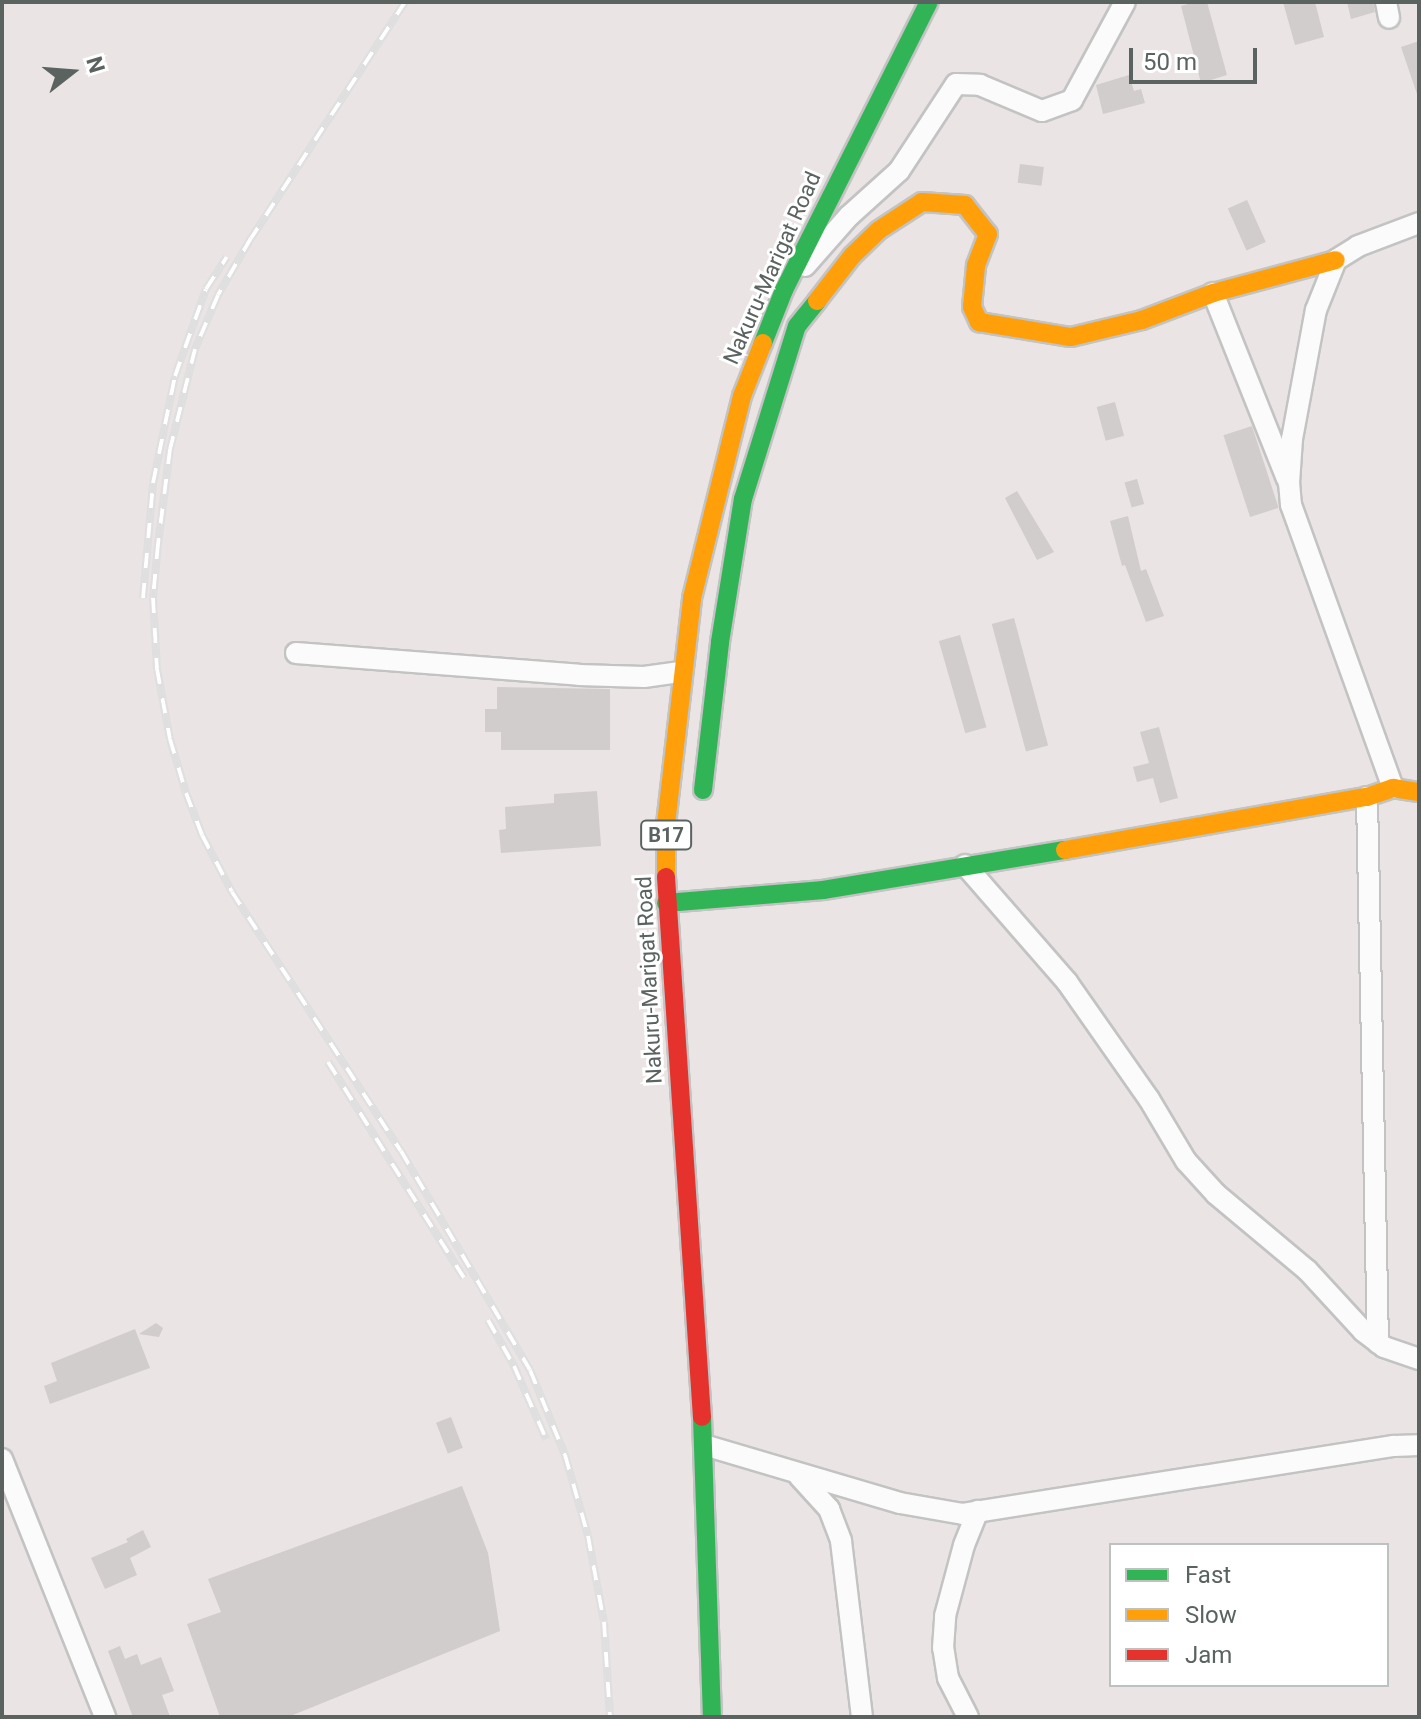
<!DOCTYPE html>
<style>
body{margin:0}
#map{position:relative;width:1421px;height:1719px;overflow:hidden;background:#eae4e4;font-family:Roboto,sans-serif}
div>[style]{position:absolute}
.building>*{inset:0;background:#d1cdcc;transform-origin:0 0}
.roads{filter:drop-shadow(2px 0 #c2c3c2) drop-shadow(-2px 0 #c2c3c2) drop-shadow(0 2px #c2c3c2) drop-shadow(0 -2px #c2c3c2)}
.street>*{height:20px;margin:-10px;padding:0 10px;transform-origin:10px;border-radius:10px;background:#fcfbfb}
.fast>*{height:18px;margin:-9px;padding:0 9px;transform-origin:9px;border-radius:9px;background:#30b455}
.slow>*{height:18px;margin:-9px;padding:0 9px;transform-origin:9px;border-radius:9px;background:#ff9f0a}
.jam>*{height:18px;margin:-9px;padding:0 9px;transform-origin:9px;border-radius:9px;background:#e5322d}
.rail>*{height:8px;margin-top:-4px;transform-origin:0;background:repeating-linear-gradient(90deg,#fff 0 15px,#dfdfdf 0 30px);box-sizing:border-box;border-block:2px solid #dfdfdf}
span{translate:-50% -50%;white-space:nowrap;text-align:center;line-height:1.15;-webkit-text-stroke:6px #fff;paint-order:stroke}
.shield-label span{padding:2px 6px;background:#fff;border:2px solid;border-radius:6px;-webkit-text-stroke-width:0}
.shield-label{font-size:20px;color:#5a6360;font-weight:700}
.street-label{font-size:22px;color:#5a6360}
.frame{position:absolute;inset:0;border:4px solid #5a6360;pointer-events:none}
.legend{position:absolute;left:1109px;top:1543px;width:280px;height:144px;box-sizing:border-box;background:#fff;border:2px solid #bdc1bf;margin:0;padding:10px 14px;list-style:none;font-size:24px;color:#5a6360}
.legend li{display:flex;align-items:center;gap:16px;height:40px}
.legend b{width:40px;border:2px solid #bdc1bf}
.north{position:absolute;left:32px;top:32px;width:80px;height:80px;-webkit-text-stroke:6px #fff;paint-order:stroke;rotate:73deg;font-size:22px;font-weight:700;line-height:32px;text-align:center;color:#5a6360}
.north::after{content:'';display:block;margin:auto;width:28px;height:36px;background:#5a6360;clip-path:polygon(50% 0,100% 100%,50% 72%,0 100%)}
.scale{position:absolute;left:1129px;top:48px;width:128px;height:36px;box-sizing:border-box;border:4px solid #5a6360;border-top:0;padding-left:10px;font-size:24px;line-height:28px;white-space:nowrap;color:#5a6360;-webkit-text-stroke:6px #fff;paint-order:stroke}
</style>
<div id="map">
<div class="building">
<div style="clip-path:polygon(1195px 2px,1207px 2px,1227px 75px,1201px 83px,1181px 6px)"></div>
<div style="clip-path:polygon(1283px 2px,1315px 2px,1324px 37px,1295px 45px)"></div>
<div style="clip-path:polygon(1347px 2px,1373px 2px,1375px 12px,1351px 19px)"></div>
<div style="clip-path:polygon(1419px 41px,1419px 93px,1417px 94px,1401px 47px)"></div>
<div style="clip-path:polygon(1129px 75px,1134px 91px,1141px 89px,1145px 103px,1103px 114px,1096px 85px)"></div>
<div style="left:1020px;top:164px;width:24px;height:19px;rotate:7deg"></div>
<div style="left:1247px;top:200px;width:46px;height:21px;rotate:66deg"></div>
<div style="left:1115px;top:402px;width:35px;height:19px;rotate:75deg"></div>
<div style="left:1252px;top:426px;width:86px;height:30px;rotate:72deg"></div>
<div style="left:1137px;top:479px;width:26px;height:13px;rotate:74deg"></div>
<div style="clip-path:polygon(1017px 491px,1054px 552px,1037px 560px,1005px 498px)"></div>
<div style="clip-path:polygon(1128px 516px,1141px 571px,1146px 569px,1164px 616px,1146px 622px,1125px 565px,1122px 566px,1110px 521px)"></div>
<div style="left:1014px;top:618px;width:132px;height:23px;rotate:75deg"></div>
<div style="left:960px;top:635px;width:96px;height:22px;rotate:74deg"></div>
<div style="clip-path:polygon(497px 687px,610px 689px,610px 750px,501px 750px,501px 732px,485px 732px,485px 709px,497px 709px)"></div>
<div style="clip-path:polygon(1159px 727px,1178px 798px,1160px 803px,1153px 778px,1137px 782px,1133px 767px,1149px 763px,1140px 732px)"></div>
<div style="clip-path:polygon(597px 791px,601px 846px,501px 853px,499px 830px,506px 829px,505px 807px,554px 803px,554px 794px)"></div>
<div style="clip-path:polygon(156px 1323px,163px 1328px,159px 1337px,139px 1334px)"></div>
<div style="clip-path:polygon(135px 1329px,150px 1368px,50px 1404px,44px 1386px,57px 1381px,51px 1363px)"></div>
<div style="left:451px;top:1417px;width:33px;height:16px;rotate:69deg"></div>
<div style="clip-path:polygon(462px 1486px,488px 1553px,500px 1631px,288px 1717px,220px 1717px,187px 1624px,221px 1612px,208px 1579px)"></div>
<div style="clip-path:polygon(143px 1530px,151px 1547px,130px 1558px,137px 1575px,105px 1589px,91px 1558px,128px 1542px,126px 1539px)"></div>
<div style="clip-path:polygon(120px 1646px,125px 1659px,137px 1654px,141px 1665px,161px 1657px,174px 1691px,162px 1695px,170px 1717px,133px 1717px,108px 1651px)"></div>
</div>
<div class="roads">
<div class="street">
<div style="left:1386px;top:2px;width:16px;rotate:79deg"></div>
<div style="left:805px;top:266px;width:67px;rotate:-48.7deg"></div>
<div style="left:849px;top:216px;width:67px;rotate:-42deg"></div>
<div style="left:899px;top:171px;width:104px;rotate:-56.8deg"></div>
<div style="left:956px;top:84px;width:24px;rotate:2deg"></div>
<div style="left:980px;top:85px;width:67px;rotate:22.8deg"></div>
<div style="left:1042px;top:111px;width:32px;rotate:-20deg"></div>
<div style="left:1072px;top:100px;width:111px;rotate:-61.6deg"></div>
<div style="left:1213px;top:293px;width:200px;rotate:68.3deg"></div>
<div style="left:296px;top:653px;width:284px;rotate:4.4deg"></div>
<div style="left:579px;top:675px;width:65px;rotate:1.8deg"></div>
<div style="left:644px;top:677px;width:37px;rotate:-8deg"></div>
<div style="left:1393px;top:788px;width:301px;rotate:-109.8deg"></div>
<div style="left:1291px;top:505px;width:22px;rotate:-95deg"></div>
<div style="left:1289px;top:483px;width:44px;rotate:-86.1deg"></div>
<div style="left:1292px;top:439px;width:131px;rotate:-79.5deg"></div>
<div style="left:1316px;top:310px;width:54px;rotate:-68.2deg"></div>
<div style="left:1336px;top:260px;width:26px;rotate:-32deg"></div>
<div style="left:1358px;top:246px;width:65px;rotate:-20.7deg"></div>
<div style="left:1367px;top:797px;width:546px;rotate:88.85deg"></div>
<div style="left:965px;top:865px;width:155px;rotate:48.9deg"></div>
<div style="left:1067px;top:982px;width:143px;rotate:55deg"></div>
<div style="left:1149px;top:1099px;width:72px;rotate:59.2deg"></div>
<div style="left:1186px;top:1161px;width:45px;rotate:47.7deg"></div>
<div style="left:1216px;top:1194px;width:119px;rotate:39.9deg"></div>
<div style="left:1307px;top:1270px;width:83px;rotate:47.4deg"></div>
<div style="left:1363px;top:1331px;width:26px;rotate:37deg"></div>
<div style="left:1384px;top:1347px;width:37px;rotate:19deg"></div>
<div style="left:704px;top:1445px;width:204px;rotate:16.5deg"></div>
<div style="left:900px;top:1503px;width:64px;rotate:9.9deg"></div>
<div style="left:963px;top:1514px;width:436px;rotate:-9deg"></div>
<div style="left:1394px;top:1446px;width:25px;rotate:-2deg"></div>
<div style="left:2px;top:1459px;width:278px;rotate:68.2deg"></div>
<div style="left:799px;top:1476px;width:45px;rotate:47.7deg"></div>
<div style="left:829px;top:1509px;width:34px;rotate:69deg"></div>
<div style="left:841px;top:1541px;width:177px;rotate:83.2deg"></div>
<div style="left:968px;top:1717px;width:44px;rotate:-117.1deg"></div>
<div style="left:948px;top:1678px;width:30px;rotate:-99deg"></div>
<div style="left:943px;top:1648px;width:32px;rotate:-86deg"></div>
<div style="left:945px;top:1616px;width:73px;rotate:-75deg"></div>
<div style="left:964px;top:1545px;width:37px;rotate:-68deg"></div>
</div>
<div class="fast">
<div style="left:763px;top:343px;width:57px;rotate:-68.4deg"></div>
<div style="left:784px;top:290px;width:322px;rotate:-63.3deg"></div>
<div style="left:703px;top:790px;width:149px;rotate:-83.4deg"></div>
<div style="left:720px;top:642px;width:145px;rotate:-80.9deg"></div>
<div style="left:743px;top:499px;width:181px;rotate:-72.7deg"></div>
<div style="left:797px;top:326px;width:32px;rotate:-51deg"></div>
<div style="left:666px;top:903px;width:158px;rotate:-4.7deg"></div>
<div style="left:823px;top:890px;width:245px;rotate:-9.4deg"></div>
<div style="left:702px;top:1417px;width:300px;rotate:88.1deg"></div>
</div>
<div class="slow">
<div style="left:817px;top:301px;width:57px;rotate:-52.1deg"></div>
<div style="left:852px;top:256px;width:37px;rotate:-44deg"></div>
<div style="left:879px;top:230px;width:51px;rotate:-33.1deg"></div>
<div style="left:922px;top:202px;width:43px;rotate:4deg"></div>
<div style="left:965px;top:205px;width:37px;rotate:52deg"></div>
<div style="left:988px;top:234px;width:34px;rotate:111deg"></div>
<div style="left:976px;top:266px;width:41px;rotate:95.6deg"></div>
<div style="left:972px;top:307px;width:17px;rotate:65deg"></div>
<div style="left:979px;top:322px;width:93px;rotate:9.3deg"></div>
<div style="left:1071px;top:337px;width:73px;rotate:-13.5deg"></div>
<div style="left:1142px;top:320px;width:76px;rotate:-20.8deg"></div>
<div style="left:1213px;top:293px;width:127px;rotate:-15deg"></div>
<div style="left:1065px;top:850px;width:307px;rotate:-10deg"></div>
<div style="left:1367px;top:797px;width:28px;rotate:-19deg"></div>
<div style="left:1393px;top:788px;width:26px;rotate:9deg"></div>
<div style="left:666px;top:877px;width:53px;rotate:-90deg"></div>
<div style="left:666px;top:824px;width:227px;rotate:-83.4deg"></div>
<div style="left:692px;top:598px;width:208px;rotate:-76.1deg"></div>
<div style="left:742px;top:396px;width:57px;rotate:-68.4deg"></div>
</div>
<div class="jam">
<div style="left:666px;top:877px;width:541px;rotate:86.19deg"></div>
</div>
</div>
<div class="rail">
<div style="left:405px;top:2px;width:282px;rotate:123.1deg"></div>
<div style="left:251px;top:238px;width:66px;rotate:120.1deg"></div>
<div style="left:218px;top:295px;width:59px;rotate:113.1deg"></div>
<div style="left:195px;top:349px;width:103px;rotate:104deg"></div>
<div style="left:170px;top:449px;width:96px;rotate:97.2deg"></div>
<div style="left:158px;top:544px;width:54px;rotate:95.3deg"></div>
<div style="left:153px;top:598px;width:71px;rotate:86.8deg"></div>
<div style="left:157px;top:669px;width:71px;rotate:79.5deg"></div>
<div style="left:170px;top:739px;width:56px;rotate:73.5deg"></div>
<div style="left:186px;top:793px;width:45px;rotate:69.1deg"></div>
<div style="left:202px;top:835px;width:64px;rotate:62.2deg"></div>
<div style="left:232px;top:892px;width:309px;rotate:56.9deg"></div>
<div style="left:401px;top:1151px;width:254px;rotate:59.5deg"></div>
<div style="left:530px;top:1370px;width:92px;rotate:67.6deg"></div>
<div style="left:565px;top:1455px;width:84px;rotate:74.1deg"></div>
<div style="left:588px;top:1536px;width:87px;rotate:79.5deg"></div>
<div style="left:604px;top:1622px;width:95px;rotate:86.4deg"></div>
<div style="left:143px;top:598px;width:115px;rotate:-85deg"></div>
<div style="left:153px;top:483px;width:109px;rotate:-78.4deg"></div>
<div style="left:175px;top:376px;width:92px;rotate:-70.4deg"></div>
<div style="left:206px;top:289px;width:38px;rotate:-57deg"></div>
<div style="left:328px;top:1062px;width:255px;rotate:57.8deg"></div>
<div style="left:488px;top:1320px;width:53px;rotate:60.5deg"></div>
<div style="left:514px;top:1366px;width:80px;rotate:66.3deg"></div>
</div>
<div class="shield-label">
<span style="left:666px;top:835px">B17</span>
</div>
<div class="street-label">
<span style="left:772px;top:268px;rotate:-66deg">Nakuru-Marigat Road</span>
<span style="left:649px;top:980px;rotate:-93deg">Nakuru-Marigat Road</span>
</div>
<div class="frame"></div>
<ul class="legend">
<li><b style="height:10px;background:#30b455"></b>Fast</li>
<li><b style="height:10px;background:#ff9f0a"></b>Slow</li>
<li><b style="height:10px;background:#e5322d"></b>Jam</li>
</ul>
<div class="north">N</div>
<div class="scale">50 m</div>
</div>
